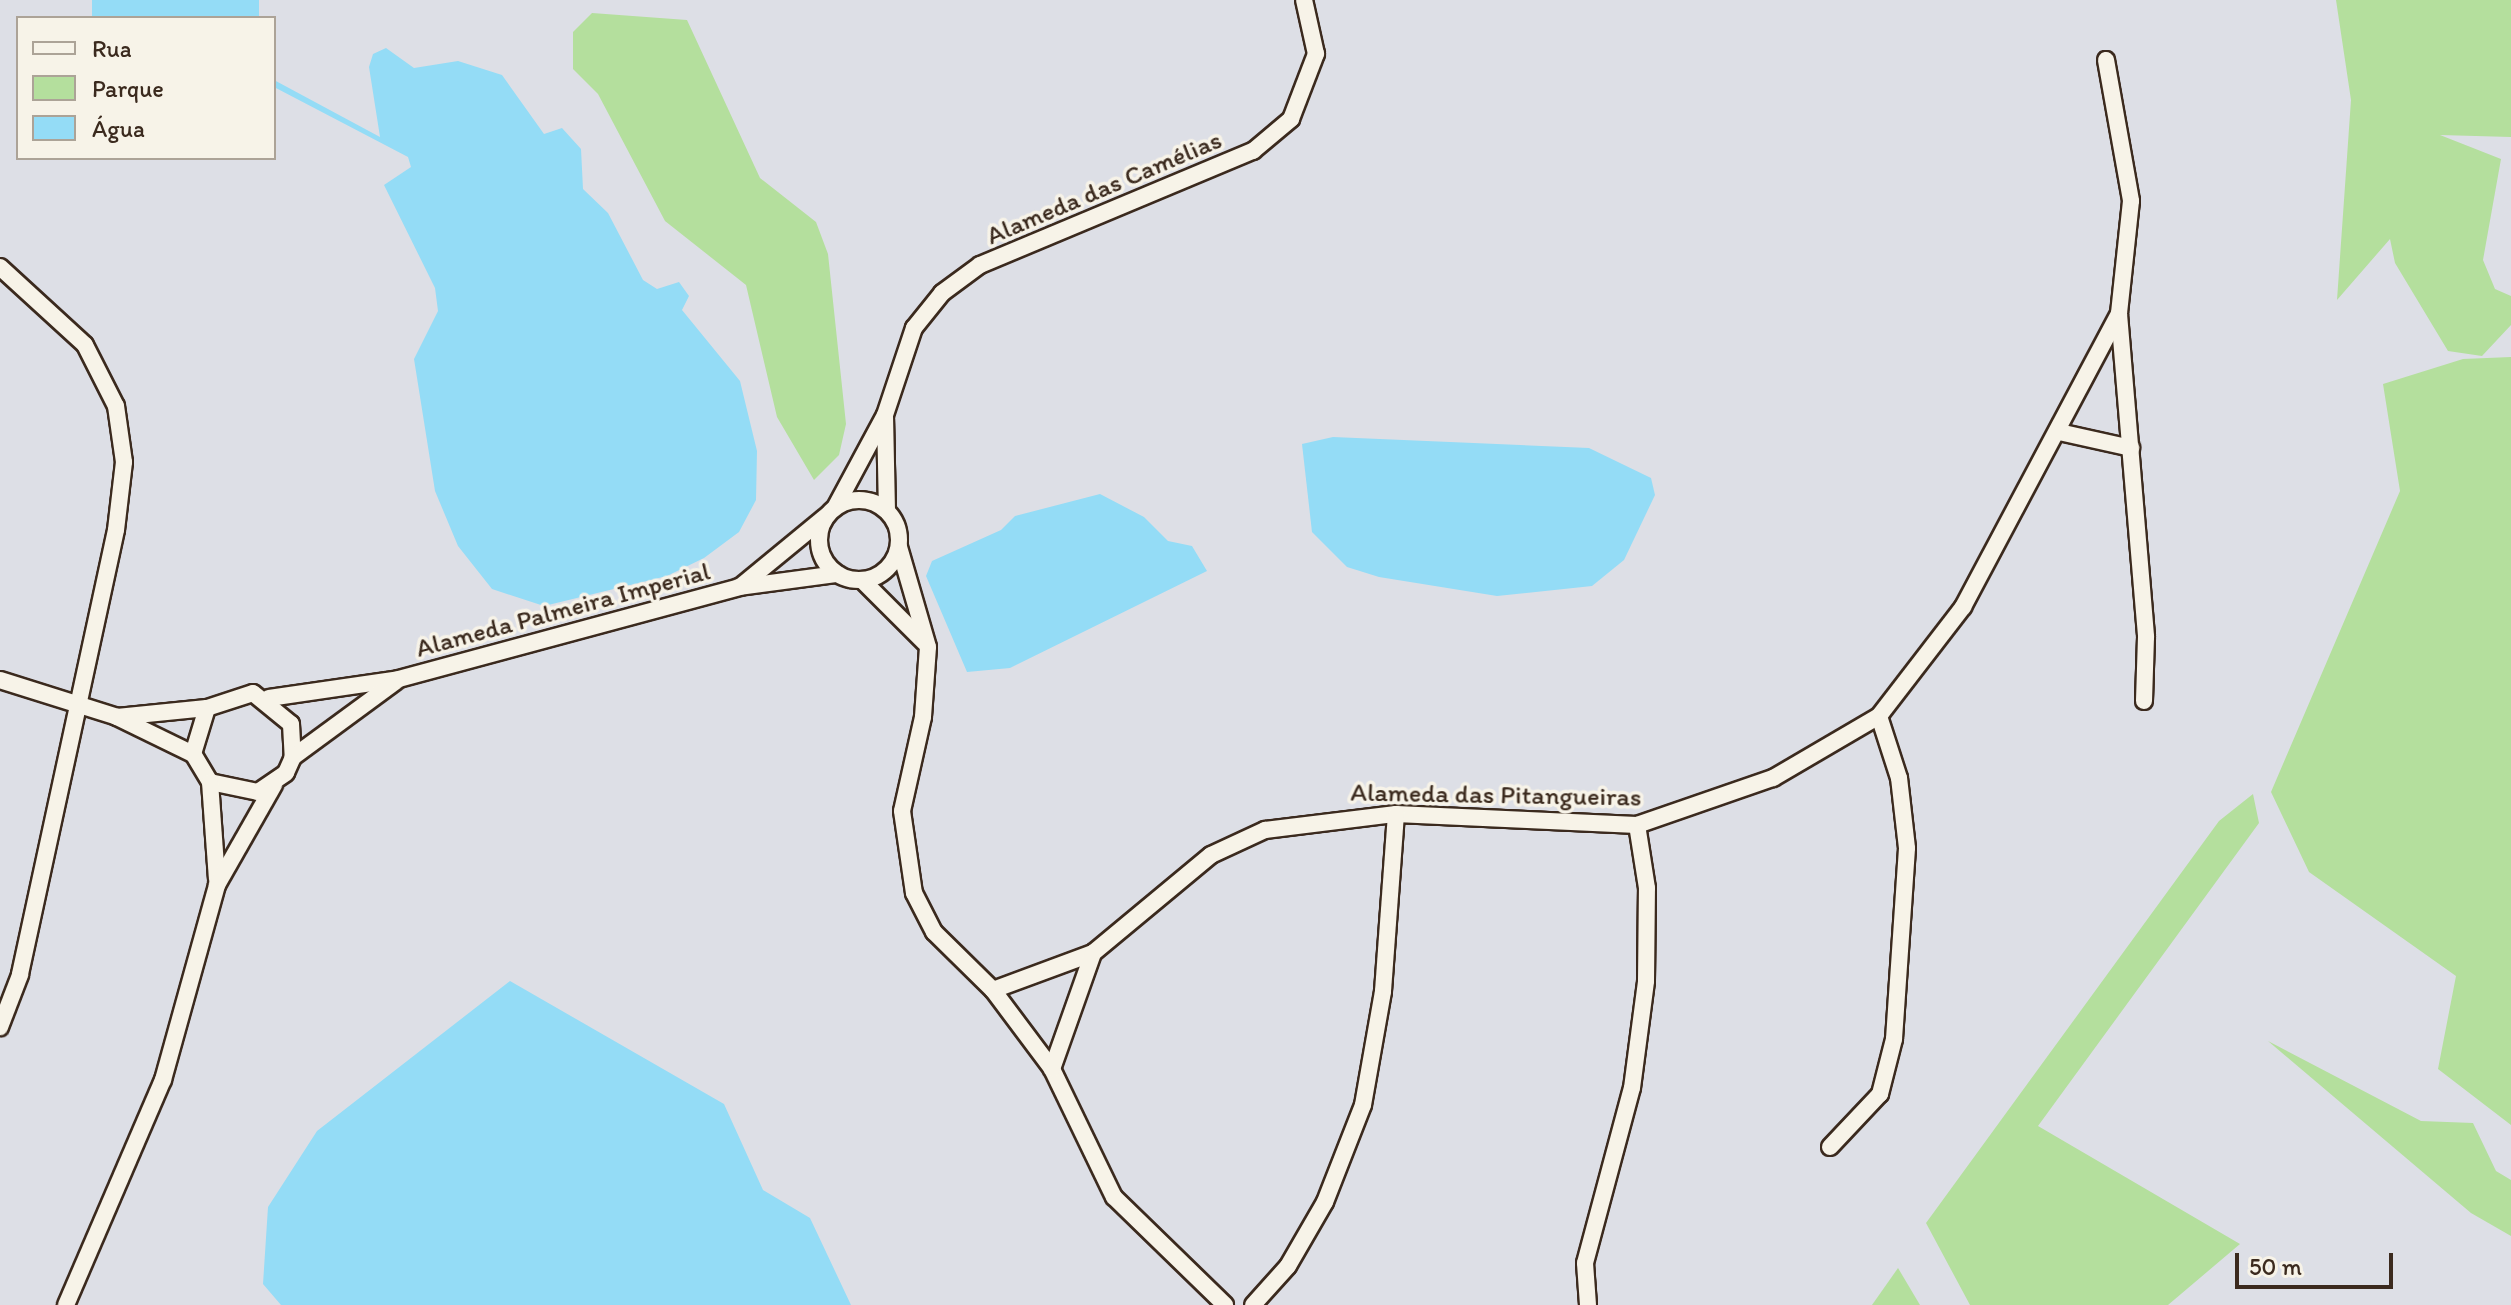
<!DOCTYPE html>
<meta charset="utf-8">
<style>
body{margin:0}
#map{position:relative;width:2511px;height:1305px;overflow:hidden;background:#dddfe6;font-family:Itim,sans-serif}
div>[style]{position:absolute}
.green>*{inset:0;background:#b4df9d}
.water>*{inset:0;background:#94dcf6;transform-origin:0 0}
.roads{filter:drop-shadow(2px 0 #3b2a1e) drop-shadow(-2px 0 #3b2a1e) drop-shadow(0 2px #3b2a1e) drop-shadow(0 -2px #3b2a1e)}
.minor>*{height:16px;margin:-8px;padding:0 8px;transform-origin:8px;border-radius:8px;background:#f7f3e8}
.minor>.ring{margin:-8px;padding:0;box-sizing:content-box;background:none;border:16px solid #f7f3e8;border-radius:50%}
span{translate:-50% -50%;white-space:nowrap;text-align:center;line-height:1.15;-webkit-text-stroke:7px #f7f3e8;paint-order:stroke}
.street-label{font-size:26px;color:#3b2a1e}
.legend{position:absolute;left:16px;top:16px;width:260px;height:144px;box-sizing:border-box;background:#f7f3e8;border:2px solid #aca397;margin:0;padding:10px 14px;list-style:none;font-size:24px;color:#3b2a1e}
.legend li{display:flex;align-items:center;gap:16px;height:40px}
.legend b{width:40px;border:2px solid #aca397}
.scale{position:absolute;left:2235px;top:1253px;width:158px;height:36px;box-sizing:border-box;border:4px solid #3b2a1e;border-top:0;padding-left:10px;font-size:24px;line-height:28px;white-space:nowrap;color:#3b2a1e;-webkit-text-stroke:6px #f7f3e8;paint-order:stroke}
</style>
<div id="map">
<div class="green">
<div style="clip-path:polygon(2336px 0,2511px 0,2511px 137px,2440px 135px,2501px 159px,2483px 260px,2495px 289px,2511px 296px,2511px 325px,2482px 356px,2448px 351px,2395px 263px,2390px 239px,2337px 300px,2351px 100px)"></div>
<div style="clip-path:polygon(592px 13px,687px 20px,760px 178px,816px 222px,828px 254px,846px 424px,839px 455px,814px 480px,777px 417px,746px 285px,665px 221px,598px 94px,573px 69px,573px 32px)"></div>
<div style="clip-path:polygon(2511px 357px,2511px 1125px,2438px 1069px,2456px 976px,2309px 872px,2271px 792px,2400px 491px,2383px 384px,2463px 359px)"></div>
<div style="clip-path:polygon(2253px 794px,2259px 823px,2038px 1126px,2240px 1244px,2168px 1305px,1970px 1305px,1926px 1223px,2219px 821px)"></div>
<div style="clip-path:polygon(2268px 1041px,2421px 1121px,2473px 1123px,2496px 1171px,2511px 1180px,2511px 1236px,2471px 1213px)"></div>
<div style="clip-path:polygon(1898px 1268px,1920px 1305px,1872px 1305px)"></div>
</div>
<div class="water">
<div style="left:92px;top:0;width:167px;height:21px"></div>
<div style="clip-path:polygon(386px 48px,414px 68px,458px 61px,502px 75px,544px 134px,562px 128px,581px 149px,583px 189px,608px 213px,643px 280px,657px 289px,679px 282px,689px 296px,682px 310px,740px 381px,757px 451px,756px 500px,739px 532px,704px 558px,667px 576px,544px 606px,492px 589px,458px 546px,435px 491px,414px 359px,438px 311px,435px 288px,384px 185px,411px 167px,408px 157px,274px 87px,274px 80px,380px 137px,369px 67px,373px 54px)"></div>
<div style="clip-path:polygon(1333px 437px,1589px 448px,1651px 478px,1655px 495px,1624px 560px,1592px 586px,1497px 596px,1379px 577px,1347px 567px,1312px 532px,1302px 444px)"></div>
<div style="clip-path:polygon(1100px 494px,1144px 517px,1168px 541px,1192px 546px,1207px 571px,1010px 668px,967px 672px,926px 576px,932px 561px,1001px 530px,1015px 516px)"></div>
<div style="clip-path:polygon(510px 981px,724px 1104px,763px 1190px,810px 1218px,851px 1305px,281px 1305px,263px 1284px,268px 1207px,317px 1131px)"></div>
</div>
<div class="roads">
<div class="minor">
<div style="left:2106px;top:60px;width:143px;rotate:79.9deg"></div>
<div style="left:2131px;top:201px;width:114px;rotate:96.1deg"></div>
<div style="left:2119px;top:314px;width:324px;rotate:85.2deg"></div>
<div style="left:2146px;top:637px;width:64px;rotate:91.8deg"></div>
<div style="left:0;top:267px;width:115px;rotate:42.5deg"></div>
<div style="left:85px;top:345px;width:68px;rotate:63.1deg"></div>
<div style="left:116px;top:406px;width:57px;rotate:81.9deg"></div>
<div style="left:124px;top:462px;width:68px;rotate:96.7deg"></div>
<div style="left:116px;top:530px;width:455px;rotate:102.2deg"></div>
<div style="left:20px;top:975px;width:56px;rotate:111deg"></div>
<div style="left:885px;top:416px;width:94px;rotate:88.8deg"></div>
<div style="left:2059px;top:432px;width:74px;rotate:12.5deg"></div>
<div class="ring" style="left:819px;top:500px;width:64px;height:64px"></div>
<div style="left:836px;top:506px;width:103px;rotate:-61.7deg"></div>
<div style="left:885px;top:415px;width:92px;rotate:-71.6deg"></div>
<div style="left:914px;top:328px;width:45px;rotate:-51.3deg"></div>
<div style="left:942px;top:293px;width:47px;rotate:-36.4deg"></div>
<div style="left:980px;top:265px;width:296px;rotate:-22.7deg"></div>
<div style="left:1253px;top:151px;width:50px;rotate:-40.1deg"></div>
<div style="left:1291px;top:119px;width:70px;rotate:-69deg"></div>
<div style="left:1316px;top:54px;width:55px;rotate:-102.5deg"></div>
<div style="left:899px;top:547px;width:104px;rotate:73.8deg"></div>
<div style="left:928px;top:647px;width:70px;rotate:94.1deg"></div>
<div style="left:923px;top:717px;width:96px;rotate:102.6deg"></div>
<div style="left:902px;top:811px;width:83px;rotate:81.7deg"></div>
<div style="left:914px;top:893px;width:44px;rotate:62.9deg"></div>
<div style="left:934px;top:932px;width:83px;rotate:44.5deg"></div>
<div style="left:993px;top:990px;width:99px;rotate:53.2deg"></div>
<div style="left:1052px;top:1069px;width:142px;rotate:64.2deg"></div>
<div style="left:1114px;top:1197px;width:155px;rotate:44.2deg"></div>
<div style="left:862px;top:580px;width:89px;rotate:45deg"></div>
<div style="left:741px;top:586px;width:109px;rotate:-39.4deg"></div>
<div style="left:0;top:680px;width:123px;rotate:17.5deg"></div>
<div style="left:117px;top:717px;width:85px;rotate:26deg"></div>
<div style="left:269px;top:698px;width:131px;rotate:-8.3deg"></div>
<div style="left:399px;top:679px;width:352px;rotate:-15.1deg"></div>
<div style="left:739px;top:587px;width:99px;rotate:-7.6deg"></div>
<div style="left:117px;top:717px;width:90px;rotate:-5.7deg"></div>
<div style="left:207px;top:708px;width:48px;rotate:-18.1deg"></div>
<div style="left:253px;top:693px;width:49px;rotate:39.2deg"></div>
<div style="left:291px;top:724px;width:33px;rotate:87deg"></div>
<div style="left:293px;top:757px;width:17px;rotate:114deg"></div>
<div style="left:286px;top:773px;width:34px;rotate:146deg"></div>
<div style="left:258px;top:792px;width:49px;rotate:-168.2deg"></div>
<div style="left:210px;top:782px;width:33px;rotate:-121deg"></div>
<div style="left:193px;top:754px;width:48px;rotate:-73.1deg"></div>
<div style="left:293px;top:757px;width:127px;rotate:-36.3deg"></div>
<div style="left:210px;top:782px;width:97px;rotate:85.9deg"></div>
<div style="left:993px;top:990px;width:107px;rotate:-20.3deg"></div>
<div style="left:1093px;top:953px;width:153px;rotate:-39.7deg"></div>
<div style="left:1211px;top:855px;width:60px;rotate:-24.8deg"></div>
<div style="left:1265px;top:830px;width:132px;rotate:-7deg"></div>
<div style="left:1396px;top:814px;width:241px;rotate:2.6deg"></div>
<div style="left:1637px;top:825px;width:144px;rotate:-19.1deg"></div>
<div style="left:1773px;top:778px;width:123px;rotate:-30.3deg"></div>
<div style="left:1879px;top:716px;width:138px;rotate:-52.4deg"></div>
<div style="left:1963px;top:607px;width:332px;rotate:-62deg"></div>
<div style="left:1052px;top:1069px;width:123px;rotate:-70.5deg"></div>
<div style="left:1830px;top:1147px;width:73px;rotate:-46.7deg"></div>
<div style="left:1880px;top:1094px;width:57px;rotate:-75.7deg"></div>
<div style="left:1894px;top:1039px;width:191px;rotate:-86.1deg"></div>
<div style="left:1907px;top:848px;width:70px;rotate:-96.5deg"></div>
<div style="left:1899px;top:778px;width:65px;rotate:-107.9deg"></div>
<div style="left:66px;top:1305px;width:245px;rotate:-66.7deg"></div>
<div style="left:163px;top:1080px;width:202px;rotate:-74.5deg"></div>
<div style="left:217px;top:885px;width:115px;rotate:-60.3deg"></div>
<div style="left:1253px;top:1305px;width:52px;rotate:-48.1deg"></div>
<div style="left:1288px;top:1266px;width:74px;rotate:-60deg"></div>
<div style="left:1325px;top:1202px;width:104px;rotate:-68.6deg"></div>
<div style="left:1363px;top:1105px;width:116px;rotate:-80deg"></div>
<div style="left:1383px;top:991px;width:177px;rotate:-85.8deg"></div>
<div style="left:1588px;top:1305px;width:42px;rotate:-94.1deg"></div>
<div style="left:1585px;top:1263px;width:181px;rotate:-75deg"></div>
<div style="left:1632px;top:1088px;width:108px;rotate:-82.5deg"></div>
<div style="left:1646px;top:981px;width:93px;rotate:-89.4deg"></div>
<div style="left:1647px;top:888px;width:64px;rotate:-99deg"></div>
</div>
</div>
<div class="street-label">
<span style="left:1104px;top:188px;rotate:-23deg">Alameda das Camélias</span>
<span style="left:563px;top:610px;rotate:-15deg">Alameda Palmeira Imperial</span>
<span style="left:1496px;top:795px;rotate:1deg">Alameda das Pitangueiras</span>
</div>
<ul class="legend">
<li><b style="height:10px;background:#f7f3e8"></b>Rua</li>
<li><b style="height:22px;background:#b4df9d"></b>Parque</li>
<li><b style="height:22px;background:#94dcf6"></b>Água</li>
</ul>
<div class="scale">50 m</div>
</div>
